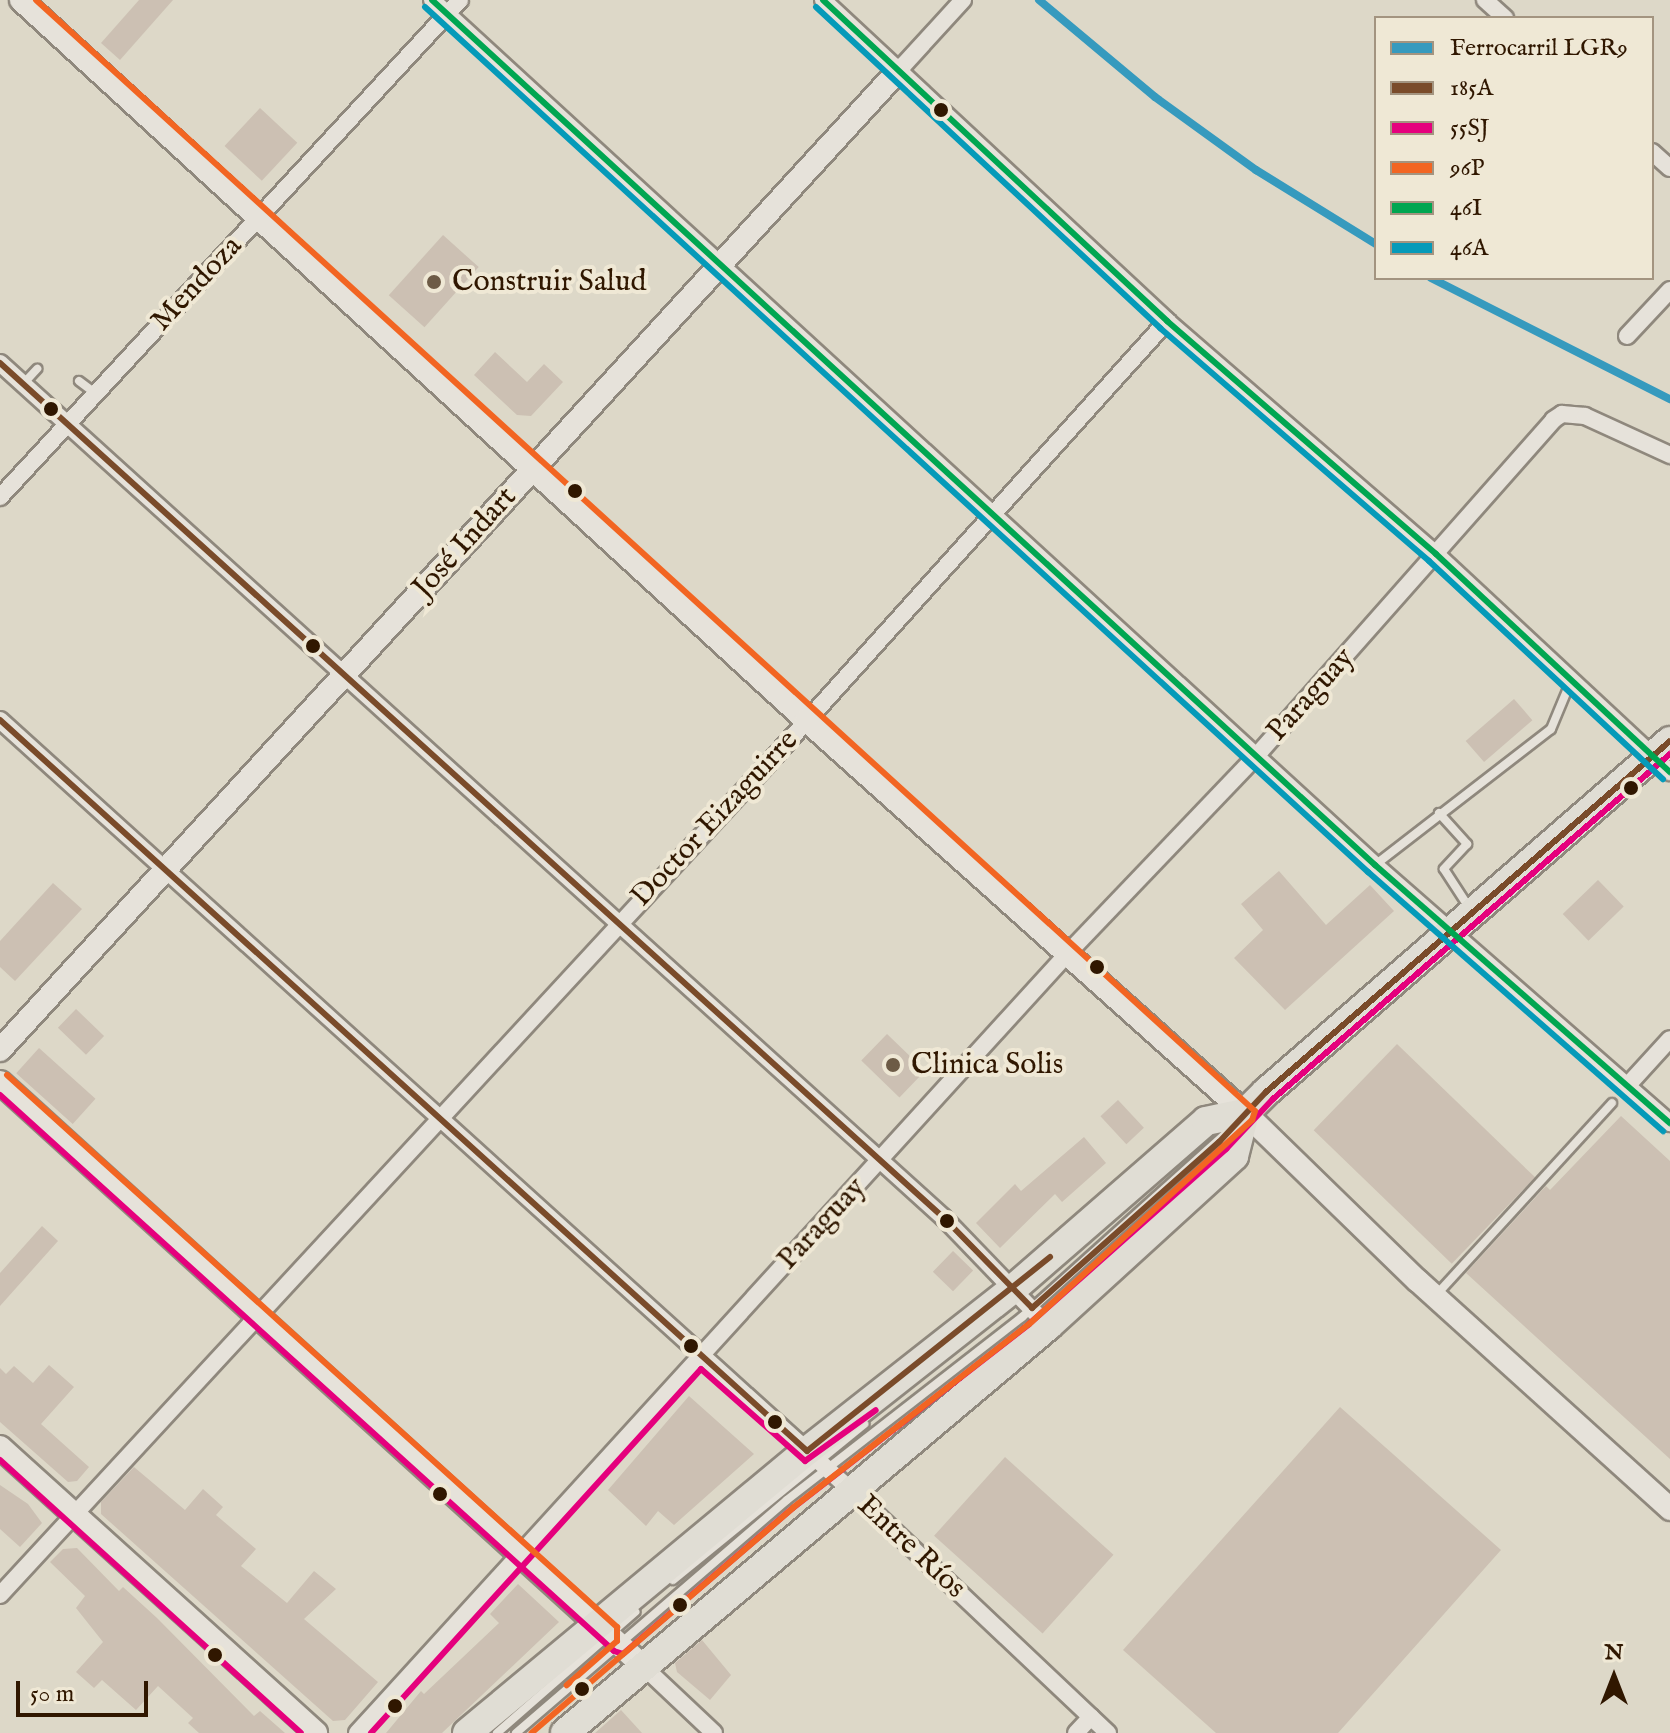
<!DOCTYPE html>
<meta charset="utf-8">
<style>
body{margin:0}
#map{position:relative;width:1670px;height:1733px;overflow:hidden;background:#ddd8c8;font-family:"IM FELL English",serif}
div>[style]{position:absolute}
.building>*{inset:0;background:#ccc0b3;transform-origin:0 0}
.roads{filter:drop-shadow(2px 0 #8f887d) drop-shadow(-2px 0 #8f887d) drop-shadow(0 2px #8f887d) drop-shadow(0 -2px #8f887d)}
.lane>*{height:8px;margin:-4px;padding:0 4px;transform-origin:4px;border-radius:4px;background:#e6e2da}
.street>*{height:16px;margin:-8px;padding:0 8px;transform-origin:8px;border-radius:8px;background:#e6e2da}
.secondary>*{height:22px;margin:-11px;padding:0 11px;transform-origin:11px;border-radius:11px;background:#e6e2da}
.highway>*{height:28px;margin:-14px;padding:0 14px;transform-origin:14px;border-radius:14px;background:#e0ddd4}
.bus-1>*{height:6px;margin:-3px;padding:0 3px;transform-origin:3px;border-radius:3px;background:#7a4b2a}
.bus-2>*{height:6px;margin:-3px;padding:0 3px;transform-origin:3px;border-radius:3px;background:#e5007d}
.bus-3>*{height:6px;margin:-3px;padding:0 3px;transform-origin:3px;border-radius:3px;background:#f26522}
.bus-4>*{height:6px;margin:-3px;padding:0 3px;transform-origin:3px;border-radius:3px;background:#00a651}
.bus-5>*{height:6px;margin:-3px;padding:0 3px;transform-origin:3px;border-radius:3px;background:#059ab9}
.rail-1>*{height:8px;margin:-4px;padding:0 4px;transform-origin:4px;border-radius:4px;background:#369abe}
.dots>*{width:22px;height:22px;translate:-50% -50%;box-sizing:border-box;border:4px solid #efe8d5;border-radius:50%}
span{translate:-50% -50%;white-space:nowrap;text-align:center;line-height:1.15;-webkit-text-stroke:8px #efe8d5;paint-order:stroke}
.poi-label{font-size:30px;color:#301700}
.left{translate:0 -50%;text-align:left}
.street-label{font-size:30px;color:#301700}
.legend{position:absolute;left:1374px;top:16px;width:280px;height:264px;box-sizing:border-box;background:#efe8d5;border:2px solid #a39480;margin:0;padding:10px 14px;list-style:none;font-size:24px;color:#301700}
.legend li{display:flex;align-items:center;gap:16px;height:40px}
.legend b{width:40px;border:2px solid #a39480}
.north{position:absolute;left:1574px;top:1637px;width:80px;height:80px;-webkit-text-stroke:6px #efe8d5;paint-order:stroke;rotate:0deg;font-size:22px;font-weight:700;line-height:32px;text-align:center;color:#301700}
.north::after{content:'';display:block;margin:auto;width:28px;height:36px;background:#301700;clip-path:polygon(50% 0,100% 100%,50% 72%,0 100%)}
.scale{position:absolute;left:16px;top:1681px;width:132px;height:36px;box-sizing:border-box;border:4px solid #301700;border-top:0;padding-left:10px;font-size:24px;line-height:28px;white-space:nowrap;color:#301700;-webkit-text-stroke:6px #efe8d5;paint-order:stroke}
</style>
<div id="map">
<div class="building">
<div style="clip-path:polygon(139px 0,173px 0,120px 60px,101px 43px)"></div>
<div style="left:260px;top:108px;width:51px;height:52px;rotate:43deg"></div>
<div style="left:443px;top:235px;width:48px;height:81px;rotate:42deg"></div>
<div style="clip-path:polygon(495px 352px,527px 382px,544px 364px,563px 382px,531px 416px,517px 415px,474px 375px)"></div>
<div style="left:1514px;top:699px;width:28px;height:64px;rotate:49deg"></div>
<div style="clip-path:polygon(1279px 871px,1326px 925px,1370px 885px,1394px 911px,1285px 1010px,1234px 958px,1263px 930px,1241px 904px)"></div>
<div style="left:1598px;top:880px;width:37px;height:49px;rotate:46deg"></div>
<div style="clip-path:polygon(53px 883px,82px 909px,15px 981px,0 967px,0 941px)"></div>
<div style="left:76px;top:1009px;width:39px;height:26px;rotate:44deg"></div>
<div style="left:887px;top:1034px;width:53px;height:37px;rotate:44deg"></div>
<div style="left:1397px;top:1044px;width:192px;height:120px;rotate:44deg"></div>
<div style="left:39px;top:1048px;width:76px;height:34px;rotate:42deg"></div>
<div style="left:1118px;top:1100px;width:38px;height:24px;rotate:47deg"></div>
<div style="clip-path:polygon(1621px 1116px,1670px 1161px,1670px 1459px,1466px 1273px,1546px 1186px,1550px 1190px)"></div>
<div style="clip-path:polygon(1084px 1137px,1106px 1163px,1062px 1202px,1055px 1194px,1000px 1248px,976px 1223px,1015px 1184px,1021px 1191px)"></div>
<div style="clip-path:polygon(42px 1226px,58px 1241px,0 1306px,0 1273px)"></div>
<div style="left:953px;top:1251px;width:28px;height:29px;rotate:44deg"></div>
<div style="clip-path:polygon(49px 1365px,74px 1387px,41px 1424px,89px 1467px,77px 1481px,68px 1482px,0 1422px,0 1368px,6px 1374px,14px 1366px,33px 1383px)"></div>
<div style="clip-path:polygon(689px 1396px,754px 1454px,674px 1525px,658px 1511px,646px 1526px,608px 1490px)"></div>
<div style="clip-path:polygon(1340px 1407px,1501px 1550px,1338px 1733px,1216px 1733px,1123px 1650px)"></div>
<div style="left:1005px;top:1457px;width:146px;height:106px;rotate:42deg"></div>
<div style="clip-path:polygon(134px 1467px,185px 1510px,203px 1489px,223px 1507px,216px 1515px,256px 1549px,241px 1566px,287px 1603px,314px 1571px,336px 1589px,304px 1619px,378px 1682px,345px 1720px,333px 1721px,101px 1514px,101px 1502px)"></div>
<div style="clip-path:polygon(0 1485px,28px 1504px,42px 1523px,20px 1547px,0 1529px)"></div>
<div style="clip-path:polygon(77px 1548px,119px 1591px,123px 1587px,157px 1618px,254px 1716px,260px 1711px,285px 1733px,199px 1733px,188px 1723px,193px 1718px,158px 1686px,136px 1710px,102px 1680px,94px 1688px,76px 1672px,103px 1642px,76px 1608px,85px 1596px,50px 1562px,63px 1549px)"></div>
<div style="clip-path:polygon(518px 1584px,559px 1622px,442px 1733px,386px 1733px,421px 1691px,424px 1694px,499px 1623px,490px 1614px)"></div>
<div style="clip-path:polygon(702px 1640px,731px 1675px,710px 1700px,677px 1672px,675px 1663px)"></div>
<div style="clip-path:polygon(621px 1710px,642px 1733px,595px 1733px)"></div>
</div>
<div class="roads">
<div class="lane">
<div style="left:79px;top:381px;width:20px;rotate:37deg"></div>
<div style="left:23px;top:384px;width:21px;rotate:-47deg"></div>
<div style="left:1439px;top:813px;width:42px;rotate:47.9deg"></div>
<div style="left:1467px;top:844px;width:34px;rotate:133deg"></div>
<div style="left:1444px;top:869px;width:48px;rotate:57deg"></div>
<div style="left:1375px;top:865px;width:222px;rotate:-37.7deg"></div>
<div style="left:1551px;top:729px;width:52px;rotate:-67.4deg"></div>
<div style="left:1437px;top:1294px;width:259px;rotate:-47.5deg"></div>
<div style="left:673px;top:1580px;width:247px;rotate:-39.2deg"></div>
<div style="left:497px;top:1733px;width:184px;rotate:-41.2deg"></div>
<div style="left:516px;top:1733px;width:357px;rotate:-40.7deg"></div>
<div style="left:787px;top:1500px;width:298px;rotate:-37.9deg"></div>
<div style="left:1022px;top:1317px;width:280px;rotate:-42deg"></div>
</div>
<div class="street">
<div style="left:432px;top:0;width:1280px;rotate:42.53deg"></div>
<div style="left:1375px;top:865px;width:392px;rotate:41.2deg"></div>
<div style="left:823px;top:0;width:471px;rotate:43deg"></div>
<div style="left:1167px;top:321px;width:356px;rotate:40.9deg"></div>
<div style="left:1436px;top:554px;width:320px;rotate:43deg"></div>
<div style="left:1485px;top:0;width:27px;rotate:42deg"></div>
<div style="left:899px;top:70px;width:95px;rotate:-47.6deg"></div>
<div style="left:1652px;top:152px;width:24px;rotate:42deg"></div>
<div style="left:1627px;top:336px;width:63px;rotate:-46.9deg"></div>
<div style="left:0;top:363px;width:1274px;rotate:42.17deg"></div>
<div style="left:944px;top:1218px;width:150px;rotate:46.1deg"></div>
<div style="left:0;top:497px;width:677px;rotate:-47.21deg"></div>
<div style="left:0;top:720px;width:1150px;rotate:42.15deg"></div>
<div style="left:853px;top:1492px;width:351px;rotate:43.4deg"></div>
<div style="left:1628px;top:1085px;width:62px;rotate:-47.6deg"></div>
<div style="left:0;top:1595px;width:1130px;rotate:-47.26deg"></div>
<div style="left:767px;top:765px;width:598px;rotate:-47.98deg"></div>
<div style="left:644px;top:1667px;width:96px;rotate:43.3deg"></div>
<div style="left:357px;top:1733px;width:1055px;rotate:-47.65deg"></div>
<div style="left:1068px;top:953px;width:275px;rotate:-46.3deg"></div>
<div style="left:1258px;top:754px;width:446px;rotate:-48.5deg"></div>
<div style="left:1553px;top:420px;width:11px;rotate:-34deg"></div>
<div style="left:1562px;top:414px;width:23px;rotate:5deg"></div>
<div style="left:1585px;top:416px;width:94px;rotate:24.6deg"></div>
<div style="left:1076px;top:1733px;width:22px;rotate:-47deg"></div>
</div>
<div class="secondary">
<div style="left:21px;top:0;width:1065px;rotate:42.53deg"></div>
<div style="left:806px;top:720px;width:589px;rotate:41.84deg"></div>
<div style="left:1245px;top:1113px;width:241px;rotate:44.2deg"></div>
<div style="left:1418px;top:1281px;width:340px;rotate:42.1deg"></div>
<div style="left:0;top:1050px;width:1330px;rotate:-47.47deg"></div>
<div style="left:0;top:1082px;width:870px;rotate:42.25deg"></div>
<div style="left:0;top:1447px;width:426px;rotate:42.1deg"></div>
</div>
<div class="highway">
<div style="left:467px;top:1733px;width:442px;rotate:-39.7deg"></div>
<div style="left:807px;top:1451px;width:263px;rotate:-38.2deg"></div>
<div style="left:1014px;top:1288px;width:254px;rotate:-41deg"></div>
<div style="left:1206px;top:1121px;width:40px;rotate:-12deg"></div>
<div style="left:565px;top:1733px;width:632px;rotate:-40.12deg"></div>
<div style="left:1048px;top:1326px;width:252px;rotate:-42.4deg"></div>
<div style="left:1234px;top:1156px;width:44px;rotate:-75.7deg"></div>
<div style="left:1245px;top:1113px;width:30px;rotate:-45deg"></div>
<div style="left:1266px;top:1092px;width:535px;rotate:-40.98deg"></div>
</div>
</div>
<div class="bus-1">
<div style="left:0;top:363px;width:1274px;rotate:42.17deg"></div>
<div style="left:944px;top:1218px;width:126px;rotate:45.6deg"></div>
<div style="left:1032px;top:1308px;width:250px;rotate:-41.6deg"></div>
<div style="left:1219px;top:1142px;width:69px;rotate:-46.8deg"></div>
<div style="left:1266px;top:1092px;width:535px;rotate:-40.98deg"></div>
<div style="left:0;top:720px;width:1089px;rotate:42.17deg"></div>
<div style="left:807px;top:1451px;width:311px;rotate:-38.6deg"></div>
</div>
<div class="bus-2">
<div style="left:0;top:1095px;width:828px;rotate:42.16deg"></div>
<div style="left:614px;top:1651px;width:9px;rotate:18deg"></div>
<div style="left:623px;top:1654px;width:224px;rotate:-40.7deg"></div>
<div style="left:793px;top:1508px;width:299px;rotate:-37.9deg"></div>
<div style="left:1029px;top:1324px;width:264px;rotate:-41.6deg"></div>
<div style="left:1226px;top:1149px;width:69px;rotate:-46.8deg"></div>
<div style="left:1273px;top:1099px;width:526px;rotate:-40.99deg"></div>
<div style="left:0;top:1460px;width:406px;rotate:42.2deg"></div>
<div style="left:371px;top:1733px;width:491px;rotate:-47.8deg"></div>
<div style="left:701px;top:1369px;width:139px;rotate:41.5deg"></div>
<div style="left:805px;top:1461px;width:87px;rotate:-35.7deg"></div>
</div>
<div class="bus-3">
<div style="left:36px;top:0;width:1649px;rotate:42.35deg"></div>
<div style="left:1255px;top:1111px;width:9px;rotate:108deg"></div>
<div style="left:1252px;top:1120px;width:302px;rotate:137.5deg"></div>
<div style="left:1029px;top:1324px;width:299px;rotate:142.1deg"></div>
<div style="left:793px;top:1508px;width:345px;rotate:139.3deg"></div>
<div style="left:7px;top:1075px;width:823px;rotate:42.14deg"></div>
<div style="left:617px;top:1627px;width:14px;rotate:90deg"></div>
<div style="left:617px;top:1641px;width:67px;rotate:138.7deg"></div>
</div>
<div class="bus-4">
<div style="left:432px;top:0;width:1280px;rotate:42.53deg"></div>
<div style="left:1375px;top:865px;width:392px;rotate:41.2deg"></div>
<div style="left:823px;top:0;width:471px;rotate:43deg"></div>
<div style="left:1167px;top:321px;width:356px;rotate:40.9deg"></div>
<div style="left:1436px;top:554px;width:320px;rotate:43deg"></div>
</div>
<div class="bus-5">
<div style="left:425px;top:7px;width:1280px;rotate:42.53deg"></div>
<div style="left:1368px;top:872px;width:393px;rotate:41.3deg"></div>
<div style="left:816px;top:7px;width:471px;rotate:43deg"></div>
<div style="left:1160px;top:328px;width:356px;rotate:40.9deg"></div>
<div style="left:1429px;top:561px;width:320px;rotate:43deg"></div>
</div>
<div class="rail-1">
<div style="left:1039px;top:0;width:151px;rotate:39.9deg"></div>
<div style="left:1155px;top:97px;width:125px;rotate:35.9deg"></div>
<div style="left:1256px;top:170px;width:141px;rotate:31.7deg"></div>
<div style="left:1431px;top:278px;width:268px;rotate:26.9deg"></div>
</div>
<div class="dots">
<div style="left:941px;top:110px;background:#301700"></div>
<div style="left:434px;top:282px;background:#6d5b46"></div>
<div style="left:51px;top:409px;background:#301700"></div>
<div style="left:575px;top:491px;background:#301700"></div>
<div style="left:313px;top:646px;background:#301700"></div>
<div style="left:1631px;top:788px;background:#301700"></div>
<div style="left:1097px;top:967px;background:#301700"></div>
<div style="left:893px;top:1065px;background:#6d5b46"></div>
<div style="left:947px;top:1221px;background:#301700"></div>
<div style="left:691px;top:1346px;background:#301700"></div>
<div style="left:775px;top:1422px;background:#301700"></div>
<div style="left:440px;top:1494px;background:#301700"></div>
<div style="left:680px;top:1605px;background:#301700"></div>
<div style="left:215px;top:1655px;background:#301700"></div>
<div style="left:582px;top:1689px;background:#301700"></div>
<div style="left:395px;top:1706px;background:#301700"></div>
</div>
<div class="poi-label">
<span class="left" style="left:452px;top:282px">Construir Salud</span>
<span class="left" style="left:911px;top:1065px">Clinica Solis</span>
</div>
<div class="street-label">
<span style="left:197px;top:284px;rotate:-47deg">Mendoza</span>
<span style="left:465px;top:543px;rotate:-48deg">José Indart</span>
<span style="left:1311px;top:695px;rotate:-48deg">Paraguay</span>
<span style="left:715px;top:819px;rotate:-47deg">Doctor Eizaguirre</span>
<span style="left:822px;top:1224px;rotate:-47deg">Paraguay</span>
<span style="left:911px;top:1547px;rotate:43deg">Entre Ríos</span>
</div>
<ul class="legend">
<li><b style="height:10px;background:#369abe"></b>Ferrocarril LGR9</li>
<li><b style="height:10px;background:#7a4b2a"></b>185A</li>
<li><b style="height:10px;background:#e5007d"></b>55SJ</li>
<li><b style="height:10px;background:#f26522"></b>96P</li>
<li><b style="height:10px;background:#00a651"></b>46I</li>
<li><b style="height:10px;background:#059ab9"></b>46A</li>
</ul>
<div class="north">N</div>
<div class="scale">50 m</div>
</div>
